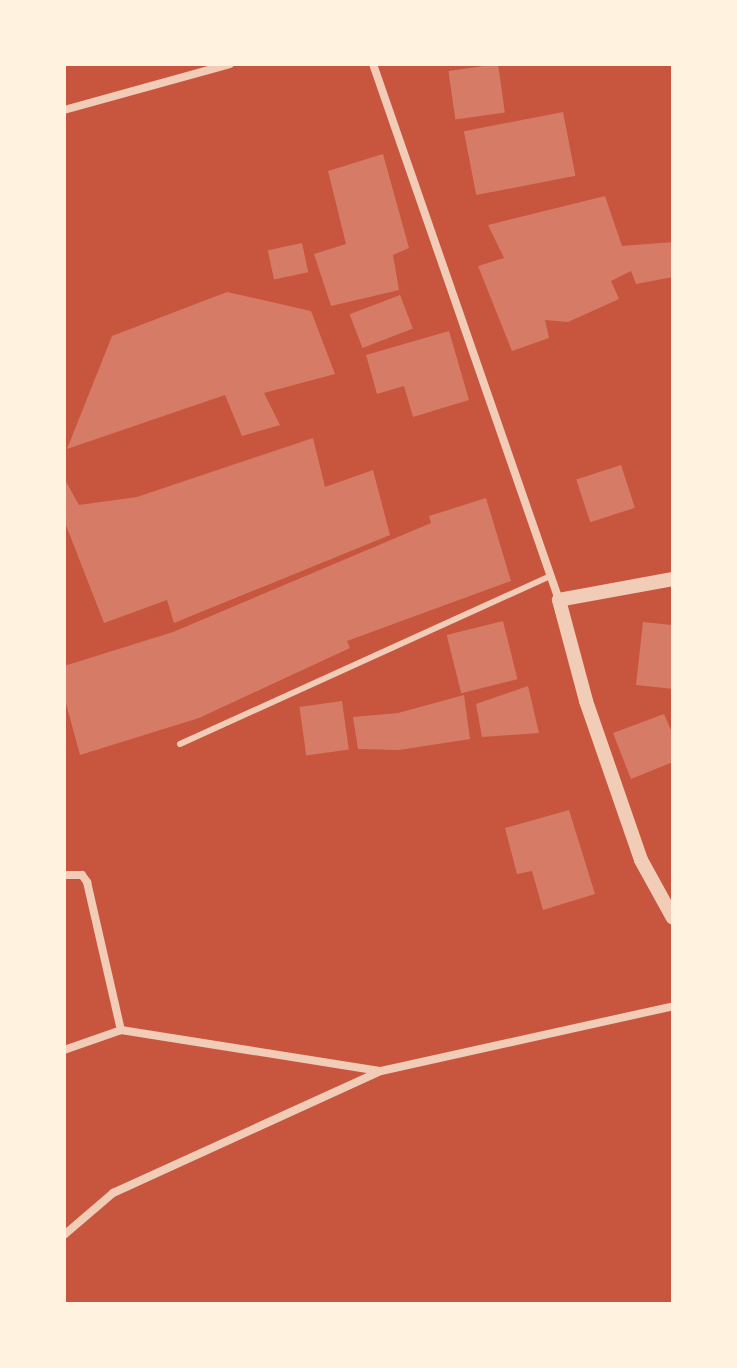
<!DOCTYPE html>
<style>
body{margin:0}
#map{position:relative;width:737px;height:1368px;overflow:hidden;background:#c8553d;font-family:"Noto Sans",sans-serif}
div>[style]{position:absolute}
.building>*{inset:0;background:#d67c66;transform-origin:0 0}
.service>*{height:6px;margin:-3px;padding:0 3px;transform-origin:3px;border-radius:3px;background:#f1ccb7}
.minor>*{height:8px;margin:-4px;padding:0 4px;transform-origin:4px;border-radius:4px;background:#f1ccb7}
.tertiary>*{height:14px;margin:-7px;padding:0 7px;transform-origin:7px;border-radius:7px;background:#f1ccb7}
span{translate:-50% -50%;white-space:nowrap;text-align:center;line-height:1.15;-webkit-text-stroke:6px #fff3e0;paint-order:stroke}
.frame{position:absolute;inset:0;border:66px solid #fff3e0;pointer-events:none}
</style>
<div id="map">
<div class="building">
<div style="left:498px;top:64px;width:49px;height:50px;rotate:82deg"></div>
<div style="left:563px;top:112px;width:65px;height:101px;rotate:79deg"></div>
<div style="clip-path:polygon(383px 154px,409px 248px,393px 255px,399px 290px,331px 306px,314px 254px,346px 244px,328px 171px)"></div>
<div style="clip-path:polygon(605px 196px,622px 246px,673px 242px,673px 277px,636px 284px,631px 271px,611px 281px,619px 299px,568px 322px,545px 320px,549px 338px,512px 351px,478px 266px,504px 258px,488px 225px)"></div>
<div style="left:302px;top:243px;width:30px;height:35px;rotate:78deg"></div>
<div style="clip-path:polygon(227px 292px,311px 311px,335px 374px,264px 393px,280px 425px,242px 436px,225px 395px,67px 449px,112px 336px)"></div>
<div style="left:400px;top:295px;width:36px;height:54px;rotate:69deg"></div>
<div style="clip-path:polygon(449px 331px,469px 400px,413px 417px,404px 386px,377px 394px,366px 355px)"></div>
<div style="clip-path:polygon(313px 438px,325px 487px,373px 470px,390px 535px,174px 623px,167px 600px,104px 623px,64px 520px,64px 478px,79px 505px,137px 497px)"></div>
<div style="left:621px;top:465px;width:45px;height:47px;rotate:72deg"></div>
<div style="clip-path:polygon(486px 498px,511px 581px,347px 641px,350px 648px,199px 718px,80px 755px,64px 696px,64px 666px,173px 632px,431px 523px,429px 516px)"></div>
<div style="left:503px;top:621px;width:60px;height:58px;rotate:76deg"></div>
<div style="clip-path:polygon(643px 622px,673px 625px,673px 689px,636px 685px)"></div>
<div style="clip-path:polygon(528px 686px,539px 733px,482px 737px,476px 704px)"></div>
<div style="clip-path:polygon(464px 695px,470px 739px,399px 750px,358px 749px,353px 717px,398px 713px)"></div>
<div style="left:342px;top:701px;width:49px;height:43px;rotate:82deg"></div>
<div style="clip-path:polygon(664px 714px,673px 735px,673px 762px,631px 779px,613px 733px)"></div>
<div style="clip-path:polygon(569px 810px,595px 894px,543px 910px,532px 871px,517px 874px,505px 828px)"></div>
</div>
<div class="service">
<div style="left:180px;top:744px;width:407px;rotate:-24.4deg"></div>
</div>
<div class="minor">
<div style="left:373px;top:64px;width:567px;rotate:70.86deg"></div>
<div style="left:64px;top:110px;width:172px;rotate:-15.5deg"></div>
<div style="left:64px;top:875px;width:18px"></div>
<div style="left:82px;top:875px;width:9px;rotate:54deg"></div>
<div style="left:87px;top:882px;width:152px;rotate:77.1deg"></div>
<div style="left:64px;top:1050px;width:60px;rotate:-19.3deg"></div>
<div style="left:121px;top:1030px;width:262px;rotate:9deg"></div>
<div style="left:64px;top:1235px;width:65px;rotate:-40.6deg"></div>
<div style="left:113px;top:1193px;width:294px;rotate:-24.5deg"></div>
<div style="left:381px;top:1071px;width:299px;rotate:-12.5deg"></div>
</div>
<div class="tertiary">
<div style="left:673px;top:579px;width:116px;rotate:169.6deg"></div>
<div style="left:559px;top:600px;width:105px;rotate:75deg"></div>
<div style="left:586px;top:701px;width:168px;rotate:70.9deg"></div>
<div style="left:641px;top:860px;width:66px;rotate:61.1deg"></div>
</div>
<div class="frame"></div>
</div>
